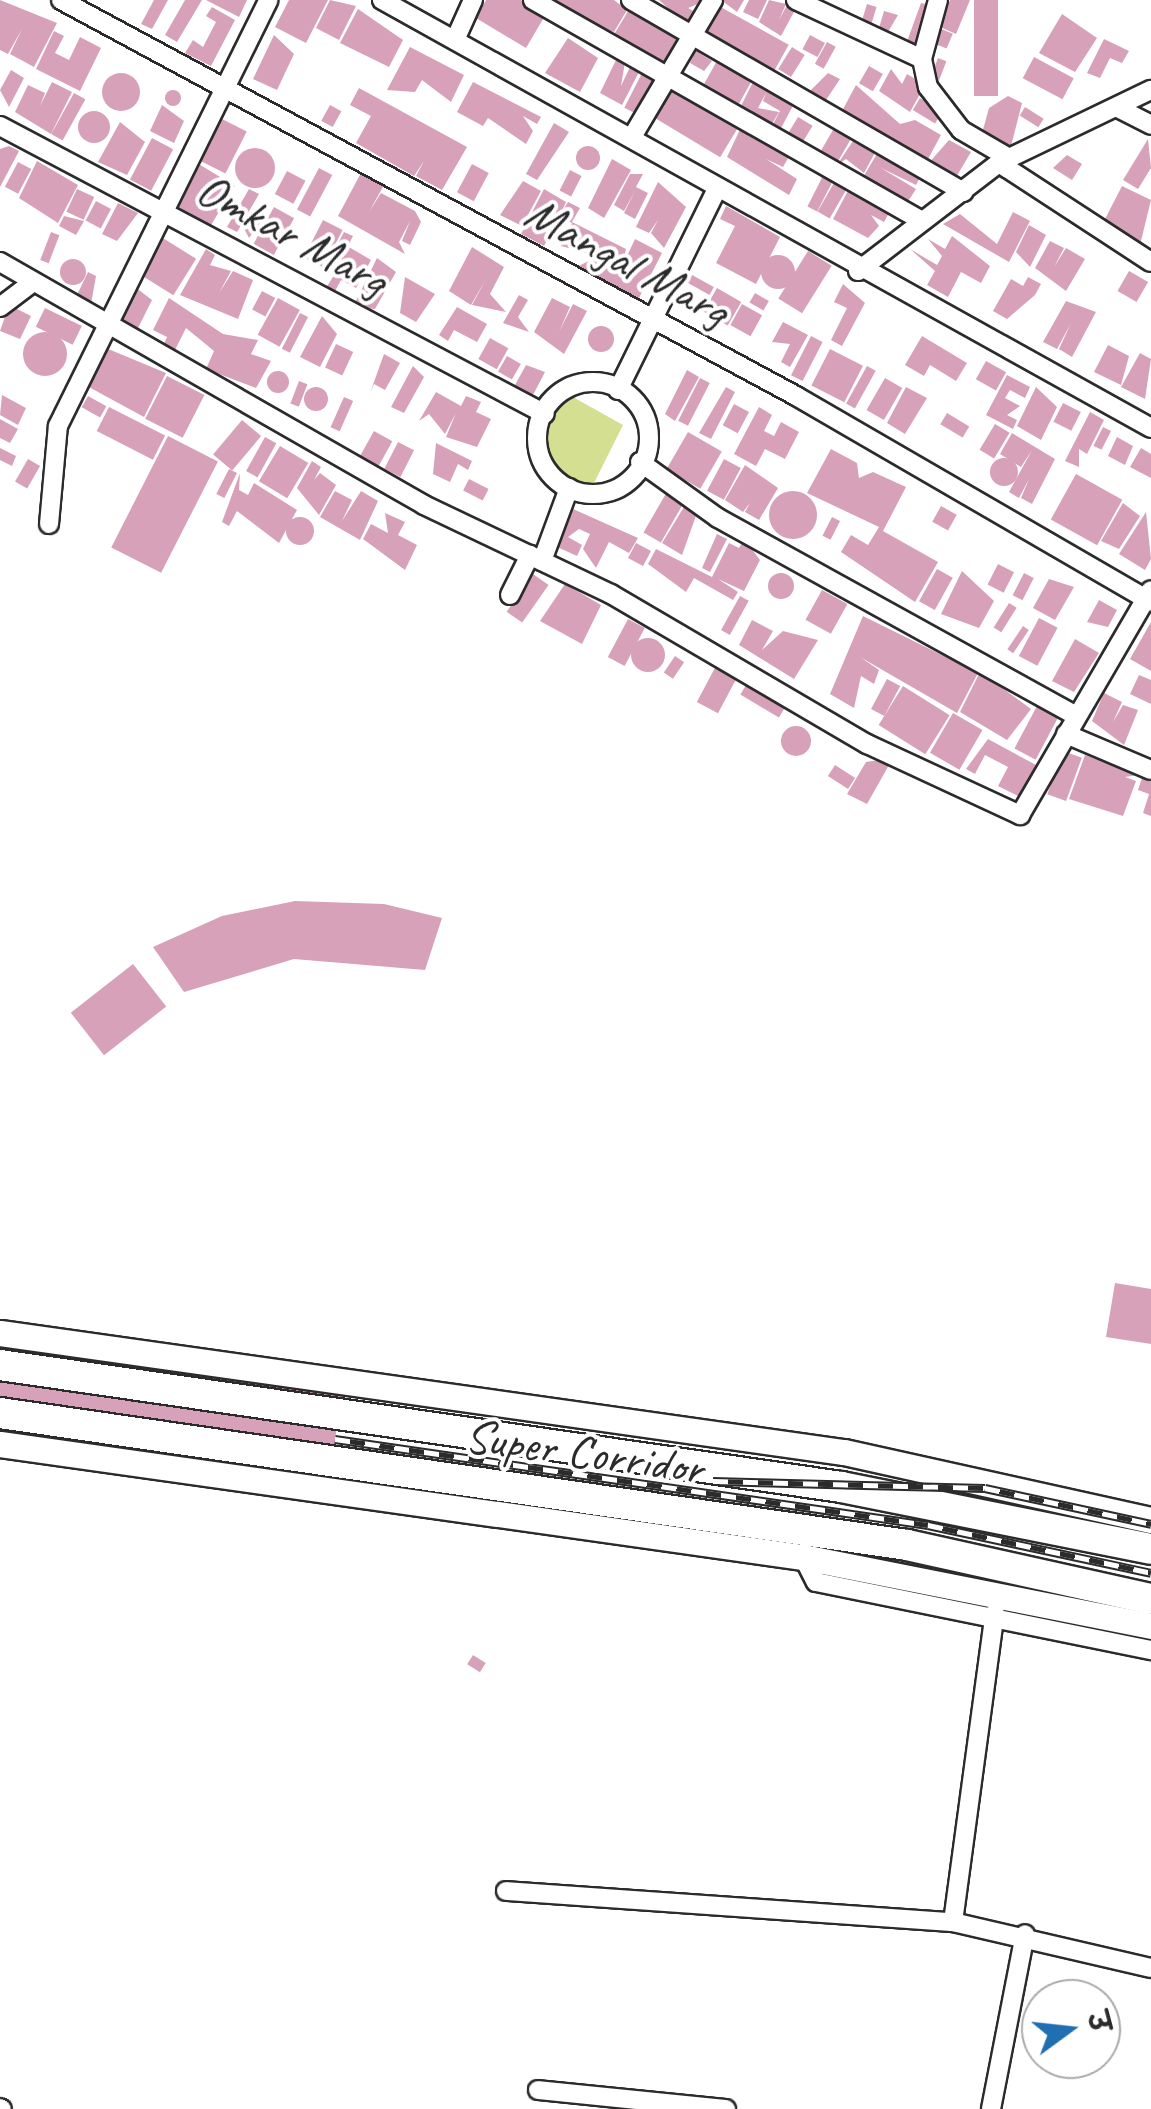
<!DOCTYPE html>
<meta charset="utf-8">
<style>
body{margin:0}
#map{position:relative;width:1151px;height:2109px;overflow:hidden;background:#fff;font-family:Caveat,"Playpen Sans Deva",sans-serif}
div>[style]{position:absolute}
.green>*{inset:0;background:#d4df92}
.building>*{inset:0;background:#d7a1b9;transform-origin:0 0}
.round{border-radius:50%}
.roads{filter:drop-shadow(2px 0 #2b2b2b) drop-shadow(-2px 0 #2b2b2b) drop-shadow(0 2px #2b2b2b) drop-shadow(0 -2px #2b2b2b)}
.street>*{height:18px;margin:-9px;padding:0 9px;transform-origin:9px;border-radius:9px;background:#fff}
.street>.ring{margin:-9px;padding:0;box-sizing:content-box;background:none;border:18px solid #fff;border-radius:50%}
.secondary>*{height:25px;margin:-12.5px;padding:0 12.5px;transform-origin:12.5px;border-radius:12.5px;background:#fff}
.primary>*{height:30px;margin:-15px;padding:0 15px;transform-origin:15px;border-radius:15px;background:#fff}
.rail>*{height:9px;margin-top:-4.5px;transform-origin:0;background:repeating-linear-gradient(90deg,#fff 0 15px,#2b2b2b 0 30px);box-sizing:border-box;border-block:2px solid #2b2b2b}
span{translate:-50% -50%;white-space:nowrap;text-align:center;line-height:1.15;-webkit-text-stroke:8px #fff;paint-order:stroke}
.street-label{font-size:48px;color:#2b2b2b}
.north{position:absolute;left:1021px;top:1979px;width:100px;height:100px;box-sizing:border-box;background:#fff;border:2px solid #aaa;border-radius:50%;rotate:75deg;font-size:28px;font-weight:700;line-height:40px;text-align:center;color:#2b2b2b}
.north::after{content:'';display:block;margin:auto;width:35px;height:45px;background:#1f6fb2;clip-path:polygon(50% 0,100% 100%,50% 72%,0 100%)}
</style>
<div id="map">
<div class="green">
<div style="clip-path:polygon(564px 392px,623px 425px,593px 485px,576px 491px,527px 455px,553px 395px)"></div>
</div>
<div class="building">
<div style="clip-path:polygon(0 0,57px 23px,34px 67px,10px 54px,22px 29px,8px 54px,0 50px)"></div>
<div style="clip-path:polygon(154px 0,168px 0,152px 29px,141px 24px)"></div>
<div style="clip-path:polygon(185px 0,202px 0,177px 42px,165px 35px)"></div>
<div style="clip-path:polygon(206px 0,247px 0,239px 17px)"></div>
<div style="clip-path:polygon(289px 0,328px 0,306px 43px,275px 27px)"></div>
<div style="clip-path:polygon(330px 0,356px 6px,339px 40px,316px 28px)"></div>
<div style="clip-path:polygon(486px 0,521px 0,546px 14px,526px 48px,476px 18px)"></div>
<div style="clip-path:polygon(536px 0,614px 0,627px 10px,614px 32px)"></div>
<div style="clip-path:polygon(659px 0,700px 0,703px 2px,688px 8px,697px 13px,689px 27px)"></div>
<div style="clip-path:polygon(721px 0,744px 0,737px 12px)"></div>
<div style="clip-path:polygon(749px 0,767px 0,758px 19px,743px 12px)"></div>
<div style="clip-path:polygon(769px 0,786px 4px,779px 20px,787px 5px,795px 10px,781px 36px,759px 22px)"></div>
<div style="clip-path:polygon(950px 0,970px 0,956px 34px,940px 27px)"></div>
<div style="left:974px;top:0;width:24px;height:96px"></div>
<div style="clip-path:polygon(921px 3px,931px 5px,921px 50px,905px 47px)"></div>
<div style="left:867px;top:4px;width:10px;height:26px;rotate:17deg"></div>
<div style="left:717px;top:5px;width:82px;height:31px;rotate:29deg"></div>
<div style="clip-path:polygon(212px 7px,235px 20px,211px 66px,185px 53px,193px 40px,203px 47px,216px 22px,206px 16px)"></div>
<div style="left:630px;top:8px;width:61px;height:31px;rotate:31deg"></div>
<div style="clip-path:polygon(358px 9px,403px 40px,389px 67px,340px 43px)"></div>
<div style="clip-path:polygon(884px 11px,898px 15px,885px 37px,877px 35px)"></div>
<div style="clip-path:polygon(1062px 14px,1097px 38px,1075px 72px,1039px 53px)"></div>
<div style="left:939px;top:28px;width:15px;height:16px;rotate:23deg"></div>
<div style="clip-path:polygon(54px 31px,64px 36px,55px 53px,69px 60px,80px 37px,101px 48px,80px 91px,36px 69px)"></div>
<div style="clip-path:polygon(274px 35px,294px 54px,277px 90px,253px 79px)"></div>
<div style="left:810px;top:35px;width:17px;height:16px;rotate:28deg"></div>
<div style="clip-path:polygon(568px 38px,598px 58px,580px 92px,545px 73px)"></div>
<div style="clip-path:polygon(1104px 39px,1129px 51px,1122px 63px,1110px 58px,1100px 78px,1087px 73px)"></div>
<div style="left:827px;top:42px;width:10px;height:25px;rotate:29deg"></div>
<div style="clip-path:polygon(410px 47px,464px 75px,451px 102px,422px 80px,415px 92px,387px 90px)"></div>
<div style="left:792px;top:47px;width:15px;height:26px;rotate:32deg"></div>
<div style="clip-path:polygon(696px 51px,712px 61px,704px 71px,690px 63px)"></div>
<div style="left:1034px;top:57px;width:45px;height:24px;rotate:28deg"></div>
<div style="clip-path:polygon(617px 58px,625px 62px,621px 86px,631px 65px,640px 70px,622px 105px,600px 93px)"></div>
<div style="left:938px;top:58px;width:9px;height:22px;rotate:21deg"></div>
<div style="clip-path:polygon(718px 59px,755px 75px,736px 109px,704px 84px)"></div>
<div style="left:869px;top:66px;width:16px;height:20px;rotate:30deg"></div>
<div style="clip-path:polygon(891px 69px,902px 84px,907px 74px,925px 85px,910px 112px,879px 91px)"></div>
<div style="clip-path:polygon(11px 70px,24px 78px,9px 107px,0 90px)"></div>
<div style="left:642px;top:73px;width:20px;height:39px;rotate:27deg"></div>
<div style="clip-path:polygon(828px 73px,840px 79px,824px 103px,808px 93px)"></div>
<div class="round" style="left:102px;top:73px;width:38px;height:38px"></div>
<div style="clip-path:polygon(52px 82px,72px 92px,51px 134px,15px 112px,28px 85px,45px 93px,40px 106px)"></div>
<div style="clip-path:polygon(473px 82px,541px 117px,537px 124px,523px 116px,533px 131px,526px 144px,488px 118px,483px 126px,457px 112px)"></div>
<div style="clip-path:polygon(753px 82px,796px 100px,780px 130px,772px 126px,780px 111px,763px 101px,766px 93px,758px 108px,779px 112px,770px 127px,739px 110px)"></div>
<div style="left:672px;top:84px;width:79px;height:38px;rotate:31deg"></div>
<div style="clip-path:polygon(856px 85px,900px 124px,915px 120px,941px 135px,928px 159px,842px 111px)"></div>
<div style="clip-path:polygon(359px 88px,467px 147px,442px 190px,416px 176px,424px 161px,414px 176px,356px 143px,371px 116px,350px 105px)"></div>
<div class="round" style="left:165px;top:90px;width:16px;height:16px"></div>
<div style="left:74px;top:93px;width:13px;height:47px;rotate:29deg"></div>
<div style="clip-path:polygon(1008px 96px,1022px 103px,1010px 150px,981px 137px,989px 108px)"></div>
<div style="left:920px;top:98px;width:26px;height:14px;rotate:31deg"></div>
<div style="clip-path:polygon(162px 105px,184px 121px,174px 143px,150px 131px)"></div>
<div style="left:330px;top:105px;width:13px;height:18px;rotate:29deg"></div>
<div style="left:1025px;top:107px;width:22px;height:10px;rotate:32deg"></div>
<div class="round" style="left:78px;top:111px;width:32px;height:32px"></div>
<div style="left:798px;top:117px;width:17px;height:22px;rotate:31deg"></div>
<div style="left:220px;top:118px;width:30px;height:47px;rotate:27deg"></div>
<div style="clip-path:polygon(120px 122px,145px 142px,127px 175px,98px 162px)"></div>
<div style="clip-path:polygon(554px 123px,569px 132px,537px 180px,526px 174px)"></div>
<div style="clip-path:polygon(743px 123px,791px 153px,783px 167px,766px 159px,797px 179px,789px 195px,727px 157px)"></div>
<div style="left:837px;top:123px;width:20px;height:37px;rotate:30deg"></div>
<div style="left:152px;top:138px;width:24px;height:47px;rotate:28deg"></div>
<div style="clip-path:polygon(855px 138px,877px 149px,864px 173px,846px 159px,837px 165px)"></div>
<div style="clip-path:polygon(1148px 139px,1151px 168px,1138px 189px,1123px 180px)"></div>
<div style="clip-path:polygon(949px 140px,971px 152px,955px 179px,928px 164px)"></div>
<div style="clip-path:polygon(882px 145px,923px 172px,916px 185px,881px 168px,916px 189px,905px 206px,861px 181px)"></div>
<div style="clip-path:polygon(9px 146px,19px 151px,0 187px,0 149px)"></div>
<div class="round" style="left:576px;top:146px;width:24px;height:24px"></div>
<div class="round" style="left:235px;top:148px;width:40px;height:40px"></div>
<div style="clip-path:polygon(1067px 155px,1082px 164px,1072px 180px,1053px 168px)"></div>
<div style="clip-path:polygon(612px 159px,631px 170px,604px 218px,588px 208px)"></div>
<div style="clip-path:polygon(37px 161px,78px 185px,58px 223px,19px 198px)"></div>
<div style="left:18px;top:162px;width:15px;height:28px;rotate:28deg"></div>
<div style="left:197px;top:163px;width:44px;height:48px;rotate:31deg"></div>
<div style="left:472px;top:164px;width:19px;height:32px;rotate:28deg"></div>
<div style="left:319px;top:168px;width:15px;height:47px;rotate:28deg"></div>
<div style="left:570px;top:170px;width:13px;height:23px;rotate:27deg"></div>
<div style="left:826px;top:170px;width:11px;height:41px;rotate:27deg"></div>
<div style="left:287px;top:171px;width:21px;height:26px;rotate:28deg"></div>
<div style="clip-path:polygon(361px 173px,384px 185px,369px 212px,381px 193px,415px 211px,421px 222px,410px 245px,402px 241px,410px 221px,399px 242px,405px 254px,338px 216px)"></div>
<div style="clip-path:polygon(630px 174px,643px 174px,636px 187px,648px 193px,635px 219px,624px 213px,635px 191px,624px 211px,614px 205px)"></div>
<div style="left:838px;top:176px;width:14px;height:41px;rotate:30deg"></div>
<div style="clip-path:polygon(523px 181px,541px 191px,522px 226px,500px 215px)"></div>
<div style="clip-path:polygon(658px 182px,686px 207px,664px 248px,651px 233px,658px 220px,649px 233px,636px 227px)"></div>
<div style="clip-path:polygon(851px 185px,891px 209px,884px 222px,871px 215px,879px 226px,868px 238px,833px 219px)"></div>
<div style="clip-path:polygon(1122px 186px,1151px 200px,1139px 249px,1103px 223px)"></div>
<div style="left:77px;top:189px;width:19px;height:25px;rotate:25deg"></div>
<div style="clip-path:polygon(249px 189px,259px 194px,248px 213px,262px 221px,249px 238px,242px 224px,237px 232px,227px 227px)"></div>
<div style="clip-path:polygon(544px 189px,566px 202px,561px 213px,568px 202px,580px 208px,572px 222px,626px 249px,621px 269px,635px 239px,662px 253px,639px 298px,575px 268px,598px 256px,561px 246px,572px 223px,559px 216px,544px 246px,521px 234px)"></div>
<div style="left:96px;top:201px;width:17px;height:22px;rotate:28deg"></div>
<div style="clip-path:polygon(118px 203px,138px 213px,117px 241px,102px 234px)"></div>
<div style="clip-path:polygon(726px 206px,780px 237px,756px 284px,716px 263px,735px 226px,720px 219px)"></div>
<div style="left:274px;top:207px;width:23px;height:42px;rotate:29deg"></div>
<div style="clip-path:polygon(1013px 212px,1030px 221px,1009px 262px,943px 224px,960px 214px,997px 244px)"></div>
<div style="clip-path:polygon(64px 216px,84px 221px,76px 235px,59px 226px)"></div>
<div style="left:323px;top:220px;width:22px;height:42px;rotate:27deg"></div>
<div style="clip-path:polygon(1029px 225px,1046px 235px,1030px 267px,1016px 252px)"></div>
<div style="left:51px;top:232px;width:9px;height:30px;rotate:21deg"></div>
<div style="clip-path:polygon(344px 232px,353px 236px,339px 263px,349px 247px,371px 260px,356px 288px,341px 280px,334px 293px,326px 288px,336px 272px,326px 267px)"></div>
<div style="left:158px;top:235px;width:45px;height:43px;rotate:32deg"></div>
<div style="clip-path:polygon(952px 236px,990px 266px,981px 283px,961px 272px,948px 297px,927px 285px,935px 271px,910px 249px,937px 265px,942px 256px,928px 239px,945px 249px)"></div>
<div style="clip-path:polygon(1050px 241px,1064px 248px,1054px 267px,1066px 248px,1085px 259px,1066px 291px,1035px 268px)"></div>
<div style="clip-path:polygon(472px 247px,504px 267px,490px 294px,506px 312px,472px 305px,486px 279px,471px 305px,449px 291px)"></div>
<div style="clip-path:polygon(206px 249px,215px 255px,210px 265px,231px 271px,219px 293px,233px 271px,253px 280px,238px 319px,180px 295px)"></div>
<div style="left:808px;top:251px;width:28px;height:56px;rotate:32deg"></div>
<div class="round" style="left:761px;top:255px;width:34px;height:34px"></div>
<div style="clip-path:polygon(377px 258px,396px 272px,375px 309px,365px 308px,355px 303px)"></div>
<div class="round" style="left:60px;top:259px;width:26px;height:26px"></div>
<div style="left:1129px;top:271px;width:22px;height:23px;rotate:30deg"></div>
<div style="clip-path:polygon(88px 272px,96px 276px,91px 304px,76px 297px)"></div>
<div style="left:692px;top:275px;width:25px;height:9px;rotate:29deg"></div>
<div style="clip-path:polygon(405px 277px,435px 294px,416px 322px,400px 313px)"></div>
<div style="clip-path:polygon(1028px 277px,1041px 284px,1035px 295px,1007px 319px,993px 311px,1011px 279px,1023px 286px)"></div>
<div style="clip-path:polygon(843px 284px,865px 303px,842px 346px,831px 340px,847px 308px,834px 302px)"></div>
<div style="clip-path:polygon(135px 287px,152px 300px,136px 332px,118px 322px)"></div>
<div style="left:717px;top:288px;width:28px;height:27px;rotate:30deg"></div>
<div style="left:262px;top:291px;width:15px;height:21px;rotate:28deg"></div>
<div style="left:755px;top:293px;width:16px;height:11px;rotate:30deg"></div>
<div style="clip-path:polygon(519px 295px,528px 300px,518px 317px,529px 332px,503px 323px)"></div>
<div style="clip-path:polygon(169px 298px,223px 334px,258px 340px,251px 354px,271px 361px,256px 388px,206px 369px,214px 351px,186px 328px,174px 352px,163px 346px,167px 337px,153px 330px)"></div>
<div style="left:278px;top:298px;width:25px;height:42px;rotate:29deg"></div>
<div style="clip-path:polygon(552px 298px,570px 307px,559px 332px,573px 304px,587px 311px,564px 354px,534px 332px)"></div>
<div style="clip-path:polygon(1066px 301px,1096px 312px,1072px 357px,1059px 349px,1071px 323px,1057px 349px,1043px 342px)"></div>
<div style="left:742px;top:304px;width:23px;height:24px;rotate:29deg"></div>
<div style="clip-path:polygon(9px 305px,31px 316px,20px 339px,0 331px)"></div>
<div style="clip-path:polygon(457px 307px,487px 324px,477px 342px,454px 330px,448px 341px,439px 335px)"></div>
<div style="left:45px;top:308px;width:41px;height:21px;rotate:26deg"></div>
<div style="left:300px;top:313px;width:9px;height:40px;rotate:27deg"></div>
<div style="clip-path:polygon(322px 316px,337px 334px,320px 367px,300px 357px)"></div>
<div style="clip-path:polygon(783px 322px,808px 335px,790px 367px,781px 362px,790px 344px,772px 342px)"></div>
<div class="round" style="left:588px;top:326px;width:26px;height:26px"></div>
<div class="round" style="left:23px;top:332px;width:44px;height:44px"></div>
<div style="left:811px;top:336px;width:13px;height:44px;rotate:27deg"></div>
<div style="clip-path:polygon(922px 336px,967px 363px,956px 381px,930px 365px,924px 376px,905px 365px)"></div>
<div style="left:490px;top:338px;width:21px;height:24px;rotate:29deg"></div>
<div style="left:336px;top:344px;width:19px;height:26px;rotate:25deg"></div>
<div style="clip-path:polygon(1108px 345px,1129px 356px,1121px 385px,1094px 372px)"></div>
<div style="clip-path:polygon(101px 346px,166px 373px,144px 417px,87px 386px)"></div>
<div style="left:830px;top:349px;width:37px;height:41px;rotate:27deg"></div>
<div style="clip-path:polygon(1140px 353px,1151px 359px,1145px 399px,1121px 387px)"></div>
<div style="clip-path:polygon(384px 354px,400px 363px,385px 390px,374px 384px,370px 393px)"></div>
<div style="left:507px;top:356px;width:16px;height:18px;rotate:30deg"></div>
<div style="left:986px;top:361px;width:23px;height:21px;rotate:29deg"></div>
<div style="clip-path:polygon(526px 365px,545px 372px,533px 395px,515px 385px)"></div>
<div style="clip-path:polygon(413px 366px,424px 377px,404px 413px,391px 407px)"></div>
<div style="left:867px;top:366px;width:10px;height:43px;rotate:29deg"></div>
<div style="clip-path:polygon(687px 370px,699px 377px,675px 421px,665px 414px)"></div>
<div class="round" style="left:267px;top:371px;width:22px;height:22px"></div>
<div style="clip-path:polygon(1007px 375px,1030px 387px,1025px 398px,1010px 390px,1005px 398px,1020px 406px,1007px 415px,1017px 420px,1013px 429px,986px 415px)"></div>
<div style="left:167px;top:376px;width:42px;height:48px;rotate:27deg"></div>
<div style="left:700px;top:378px;width:11px;height:48px;rotate:27deg"></div>
<div style="left:885px;top:378px;width:20px;height:37px;rotate:30deg"></div>
<div style="left:299px;top:381px;width:9px;height:24px;rotate:21deg"></div>
<div style="clip-path:polygon(726px 387px,735px 392px,711px 439px,699px 433px)"></div>
<div style="clip-path:polygon(906px 387px,927px 398px,905px 434px,887px 423px)"></div>
<div style="clip-path:polygon(1036px 387px,1057px 407px,1041px 440px,1017px 426px)"></div>
<div class="round" style="left:304px;top:387px;width:24px;height:24px"></div>
<div style="clip-path:polygon(436px 392px,461px 406px,466px 396px,481px 402px,476px 412px,491px 419px,477px 447px,446px 437px,456px 413px,445px 434px,429px 414px,419px 421px)"></div>
<div style="clip-path:polygon(2px 395px,26px 408px,18px 425px,0 415px)"></div>
<div style="left:88px;top:396px;width:21px;height:13px;rotate:29deg"></div>
<div style="left:344px;top:397px;width:10px;height:33px;rotate:24deg"></div>
<div style="left:1063px;top:403px;width:20px;height:21px;rotate:27deg"></div>
<div style="left:734px;top:404px;width:17px;height:24px;rotate:28deg"></div>
<div style="left:109px;top:407px;width:63px;height:27px;rotate:27deg"></div>
<div style="clip-path:polygon(759px 407px,772px 415px,764px 431px,774px 436px,781px 422px,799px 432px,785px 459px,765px 449px,756px 466px,734px 454px)"></div>
<div style="clip-path:polygon(1090px 412px,1104px 420px,1087px 454px,1079px 449px,1079px 467px,1065px 461px)"></div>
<div style="left:947px;top:413px;width:26px;height:13px;rotate:31deg"></div>
<div style="clip-path:polygon(0 419px,18px 429px,10px 443px,0 438px)"></div>
<div style="left:242px;top:420px;width:25px;height:45px;rotate:40deg"></div>
<div style="left:995px;top:424px;width:17px;height:30px;rotate:31deg"></div>
<div style="left:1103px;top:427px;width:9px;height:21px;rotate:27deg"></div>
<div style="left:374px;top:431px;width:21px;height:35px;rotate:29deg"></div>
<div style="left:688px;top:432px;width:39px;height:43px;rotate:30deg"></div>
<div style="clip-path:polygon(1012px 433px,1055px 459px,1032px 504px,1021px 498px,1029px 479px,1019px 498px,1009px 492px,1032px 450px,1021px 467px,1000px 454px)"></div>
<div style="left:168px;top:436px;width:56px;height:125px;rotate:27deg"></div>
<div style="left:265px;top:437px;width:13px;height:39px;rotate:29deg"></div>
<div style="clip-path:polygon(1117px 437px,1133px 446px,1125px 465px,1108px 456px)"></div>
<div style="left:398px;top:442px;width:18px;height:30px;rotate:27deg"></div>
<div style="clip-path:polygon(436px 443px,472px 461px,468px 470px,458px 464px,450px 482px,433px 474px)"></div>
<div style="left:280px;top:446px;width:33px;height:41px;rotate:31deg"></div>
<div style="clip-path:polygon(0 448px,16px 456px,12px 466px,0 460px)"></div>
<div style="clip-path:polygon(1141px 448px,1151px 454px,1151px 478px,1130px 467px)"></div>
<div style="clip-path:polygon(831px 449px,857px 463px,859px 478px,873px 472px,906px 487px,883px 531px,938px 562px,915px 602px,841px 552px,851px 535px,868px 545px,879px 527px,807px 493px)"></div>
<div class="round" style="left:990px;top:458px;width:28px;height:28px"></div>
<div style="left:28px;top:459px;width:14px;height:26px;rotate:30deg"></div>
<div style="left:724px;top:459px;width:19px;height:36px;rotate:28deg"></div>
<div style="clip-path:polygon(312px 461px,321px 467px,314px 480px,320px 473px,336px 485px,319px 515px,297px 488px)"></div>
<div style="clip-path:polygon(745px 465px,778px 488px,759px 520px,745px 512px,750px 503px,743px 512px,725px 500px)"></div>
<div style="left:229px;top:469px;width:9px;height:28px;rotate:27deg"></div>
<div style="clip-path:polygon(240px 473px,239px 490px,248px 495px,254px 483px,297px 510px,279px 543px,237px 511px,229px 526px,222px 522px)"></div>
<div style="left:1076px;top:474px;width:53px;height:52px;rotate:29deg"></div>
<div style="left:469px;top:479px;width:22px;height:13px;rotate:27deg"></div>
<div style="left:668px;top:490px;width:20px;height:49px;rotate:30deg"></div>
<div class="round" style="left:769px;top:491px;width:48px;height:48px"></div>
<div style="clip-path:polygon(335px 491px,352px 500px,342px 521px,361px 491px,378px 501px,360px 540px,320px 517px)"></div>
<div style="clip-path:polygon(1123px 503px,1140px 516px,1119px 549px,1101px 541px)"></div>
<div style="left:941px;top:506px;width:18px;height:18px;rotate:29deg"></div>
<div style="clip-path:polygon(684px 507px,697px 513px,682px 555px,662px 543px)"></div>
<div style="clip-path:polygon(573px 509px,638px 538px,629px 553px,609px 542px,596px 568px,583px 549px,590px 534px,579px 529px,568px 537px,582px 545px,577px 556px,555px 546px)"></div>
<div style="clip-path:polygon(1146px 512px,1151px 559px,1145px 570px,1119px 554px)"></div>
<div style="clip-path:polygon(385px 513px,405px 522px,398px 535px,417px 545px,405px 570px,363px 539px,371px 524px,388px 533px)"></div>
<div style="left:832px;top:517px;width:9px;height:21px;rotate:27deg"></div>
<div class="round" style="left:286px;top:517px;width:28px;height:28px"></div>
<div style="clip-path:polygon(717px 534px,727px 539px,710px 572px,702px 568px)"></div>
<div style="clip-path:polygon(744px 539px,760px 560px,744px 591px,718px 579px,738px 592px,733px 600px,694px 578px,686px 592px,648px 564px,656px 549px,712px 577px,729px 543px,739px 548px)"></div>
<div style="left:636px;top:543px;width:17px;height:17px;rotate:28deg"></div>
<div style="left:998px;top:564px;width:18px;height:23px;rotate:27deg"></div>
<div style="left:937px;top:569px;width:18px;height:37px;rotate:29deg"></div>
<div style="clip-path:polygon(962px 571px,994px 601px,979px 628px,941px 614px)"></div>
<div style="left:1024px;top:573px;width:11px;height:25px;rotate:27deg"></div>
<div class="round" style="left:768px;top:573px;width:26px;height:26px"></div>
<div style="left:533px;top:574px;width:19px;height:46px;rotate:35deg"></div>
<div style="clip-path:polygon(1049px 579px,1074px 587px,1055px 620px,1033px 608px)"></div>
<div style="clip-path:polygon(565px 584px,601px 605px,582px 644px,540px 621px)"></div>
<div style="left:822px;top:590px;width:29px;height:34px;rotate:29deg"></div>
<div style="left:740px;top:596px;width:10px;height:39px;rotate:29deg"></div>
<div style="clip-path:polygon(1099px 600px,1117px 610px,1108px 627px,1087px 622px)"></div>
<div style="left:1009px;top:603px;width:9px;height:29px;rotate:32deg"></div>
<div style="clip-path:polygon(863px 616px,978px 673px,957px 713px,860px 657px,879px 670px,874px 684px,861px 676px,854px 708px,830px 694px)"></div>
<div style="left:1039px;top:618px;width:21px;height:43px;rotate:28deg"></div>
<div style="left:628px;top:619px;width:19px;height:43px;rotate:28deg"></div>
<div style="clip-path:polygon(752px 620px,773px 631px,762px 650px,783px 631px,818px 640px,794px 679px,739px 645px)"></div>
<div style="clip-path:polygon(1151px 622px,1151px 671px,1130px 659px)"></div>
<div style="left:1023px;top:626px;width:7px;height:28px;rotate:34deg"></div>
<div class="round" style="left:631px;top:638px;width:34px;height:34px"></div>
<div style="clip-path:polygon(1075px 639px,1099px 653px,1074px 692px,1052px 681px)"></div>
<div style="left:675px;top:656px;width:11px;height:20px;rotate:34deg"></div>
<div style="left:717px;top:664px;width:24px;height:43px;rotate:28deg"></div>
<div style="clip-path:polygon(980px 672px,1031px 709px,1007px 740px,960px 712px)"></div>
<div style="clip-path:polygon(1139px 675px,1151px 680px,1151px 704px,1130px 694px)"></div>
<div style="left:887px;top:679px;width:15px;height:34px;rotate:28deg"></div>
<div style="left:746px;top:685px;width:45px;height:11px;rotate:31deg"></div>
<div style="left:903px;top:686px;width:55px;height:46px;rotate:32deg"></div>
<div style="clip-path:polygon(1104px 693px,1122px 702px,1113px 722px,1123px 705px,1138px 710px,1124px 745px,1092px 721px)"></div>
<div style="left:1037px;top:706px;width:24px;height:48px;rotate:28deg"></div>
<div style="left:953px;top:713px;width:34px;height:46px;rotate:30deg"></div>
<div class="round" style="left:781px;top:726px;width:30px;height:30px"></div>
<div style="clip-path:polygon(988px 739px,1036px 765px,1020px 797px,998px 786px,1008px 767px,985px 755px,975px 774px,966px 769px)"></div>
<div style="left:1063px;top:751px;width:20px;height:46px;rotate:20deg"></div>
<div style="clip-path:polygon(1085px 755px,1138px 775px,1125px 777px,1136px 781px,1123px 816px,1069px 799px)"></div>
<div style="clip-path:polygon(879px 760px,889px 765px,867px 804px,847px 794px,866px 762px)"></div>
<div style="left:835px;top:765px;width:24px;height:13px;rotate:33deg"></div>
<div style="clip-path:polygon(1142px 778px,1151px 782px,1151px 816px,1143px 813px,1149px 794px,1138px 790px)"></div>
<div style="clip-path:polygon(295px 901px,384px 904px,442px 918px,425px 970px,294px 959px,184px 992px,153px 947px,222px 916px)"></div>
<div style="left:133px;top:964px;width:54px;height:79px;rotate:52deg"></div>
<div style="clip-path:polygon(1115px 1283px,1151px 1289px,1151px 1344px,1106px 1337px)"></div>
<div style="left:0;top:1323px;width:348px;height:103px;rotate:8deg"></div>
<div style="left:473px;top:1655px;width:15px;height:11px;rotate:32deg"></div>
</div>
<div class="roads">
<div class="street">
<div style="left:61px;top:0;width:835px;rotate:28.31deg"></div>
<div style="left:796px;top:396px;width:410px;rotate:30.1deg"></div>
<div style="left:382px;top:0;width:880px;rotate:29.1deg"></div>
<div style="left:533px;top:0;width:446px;rotate:29.6deg"></div>
<div style="left:631px;top:0;width:384px;rotate:30deg"></div>
<div style="left:796px;top:0;width:139px;rotate:25.1deg"></div>
<div style="left:938px;top:0;width:61px;rotate:105.2deg"></div>
<div style="left:922px;top:59px;width:29px;rotate:78deg"></div>
<div style="left:928px;top:87px;width:54px;rotate:52.5deg"></div>
<div style="left:961px;top:130px;width:56px;rotate:30.3deg"></div>
<div style="left:455px;top:40px;width:44px;rotate:-65.8deg"></div>
<div style="left:1118px;top:108px;width:37px;rotate:27deg"></div>
<div style="left:0;top:126px;width:616px;rotate:27.85deg"></div>
<div style="left:632px;top:137px;width:159px;rotate:-59.4deg"></div>
<div style="left:999px;top:163px;width:181px;rotate:33.1deg"></div>
<div style="left:0;top:262px;width:489px;rotate:29.8deg"></div>
<div style="left:424px;top:505px;width:207px;rotate:25.5deg"></div>
<div style="left:611px;top:594px;width:297px;rotate:30.4deg"></div>
<div style="left:867px;top:744px;width:169px;rotate:24.9deg"></div>
<div style="left:1020px;top:815px;width:260px;rotate:-59.8deg"></div>
<div style="left:858px;top:271px;width:178px;rotate:-37.5deg"></div>
<div style="left:999px;top:163px;width:169px;rotate:-25.7deg"></div>
<div style="left:0;top:307px;width:41px;rotate:-37.1deg"></div>
<div class="ring" style="left:537px;top:382px;width:94px;height:94px"></div>
<div style="left:618px;top:390px;width:224px;rotate:-63.8deg"></div>
<div style="left:640px;top:462px;width:96px;rotate:35.7deg"></div>
<div style="left:718px;top:518px;width:409px;rotate:28.9deg"></div>
<div style="left:49px;top:524px;width:98px;rotate:-84.8deg"></div>
<div style="left:58px;top:426px;width:475px;rotate:-63.7deg"></div>
<div style="left:542px;top:561px;width:78px;rotate:-69.7deg"></div>
<div style="left:510px;top:595px;width:45px;rotate:-63.4deg"></div>
<div style="left:1066px;top:734px;width:92px;rotate:23deg"></div>
<div style="left:803px;top:1557px;width:28px;rotate:63deg"></div>
<div style="left:816px;top:1582px;width:342px;rotate:11.5deg"></div>
<div style="left:506px;top:1891px;width:448px;rotate:4deg"></div>
<div style="left:953px;top:1922px;width:203px;rotate:13.1deg"></div>
<div style="left:953px;top:1922px;width:312px;rotate:-82.3deg"></div>
<div style="left:538px;top:2090px;width:189px;rotate:5.8deg"></div>
<div style="left:0;top:2108px;width:2px;rotate:27deg"></div>
<div style="left:991px;top:2109px;width:178px;rotate:-79deg"></div>
</div>
<div class="secondary">
<div style="left:0;top:1333px;width:852px;rotate:8.03deg"></div>
<div style="left:844px;top:1452px;width:314px;rotate:12.5deg"></div>
<div style="left:0;top:1444px;width:811px;rotate:8.01deg"></div>
<div style="left:803px;top:1557px;width:355px;rotate:11.2deg"></div>
</div>
<div class="primary">
<div style="left:0;top:1365px;width:850px;rotate:8.25deg"></div>
<div style="left:841px;top:1487px;width:316px;rotate:11.3deg"></div>
<div style="left:0;top:1413px;width:917px;rotate:8.28deg"></div>
<div style="left:907px;top:1545px;width:250px;rotate:12.5deg"></div>
</div>
</div>
<div class="rail">
<div style="left:335px;top:1439px;width:599px;rotate:8.25deg"></div>
<div style="left:928px;top:1525px;width:228px;rotate:12.1deg"></div>
<div style="left:713px;top:1481px;width:272px;rotate:1.5deg"></div>
<div style="left:985px;top:1488px;width:170px;rotate:12.2deg"></div>
</div>
<div class="street-label">
<span style="left:292px;top:234px;rotate:28deg">Omkar Marg</span>
<span style="left:627px;top:261px;rotate:28deg">Mangal Marg</span>
<span style="left:584px;top:1452px;rotate:8deg">Super Corridor</span>
</div>
<div class="north">उ</div>
</div>
